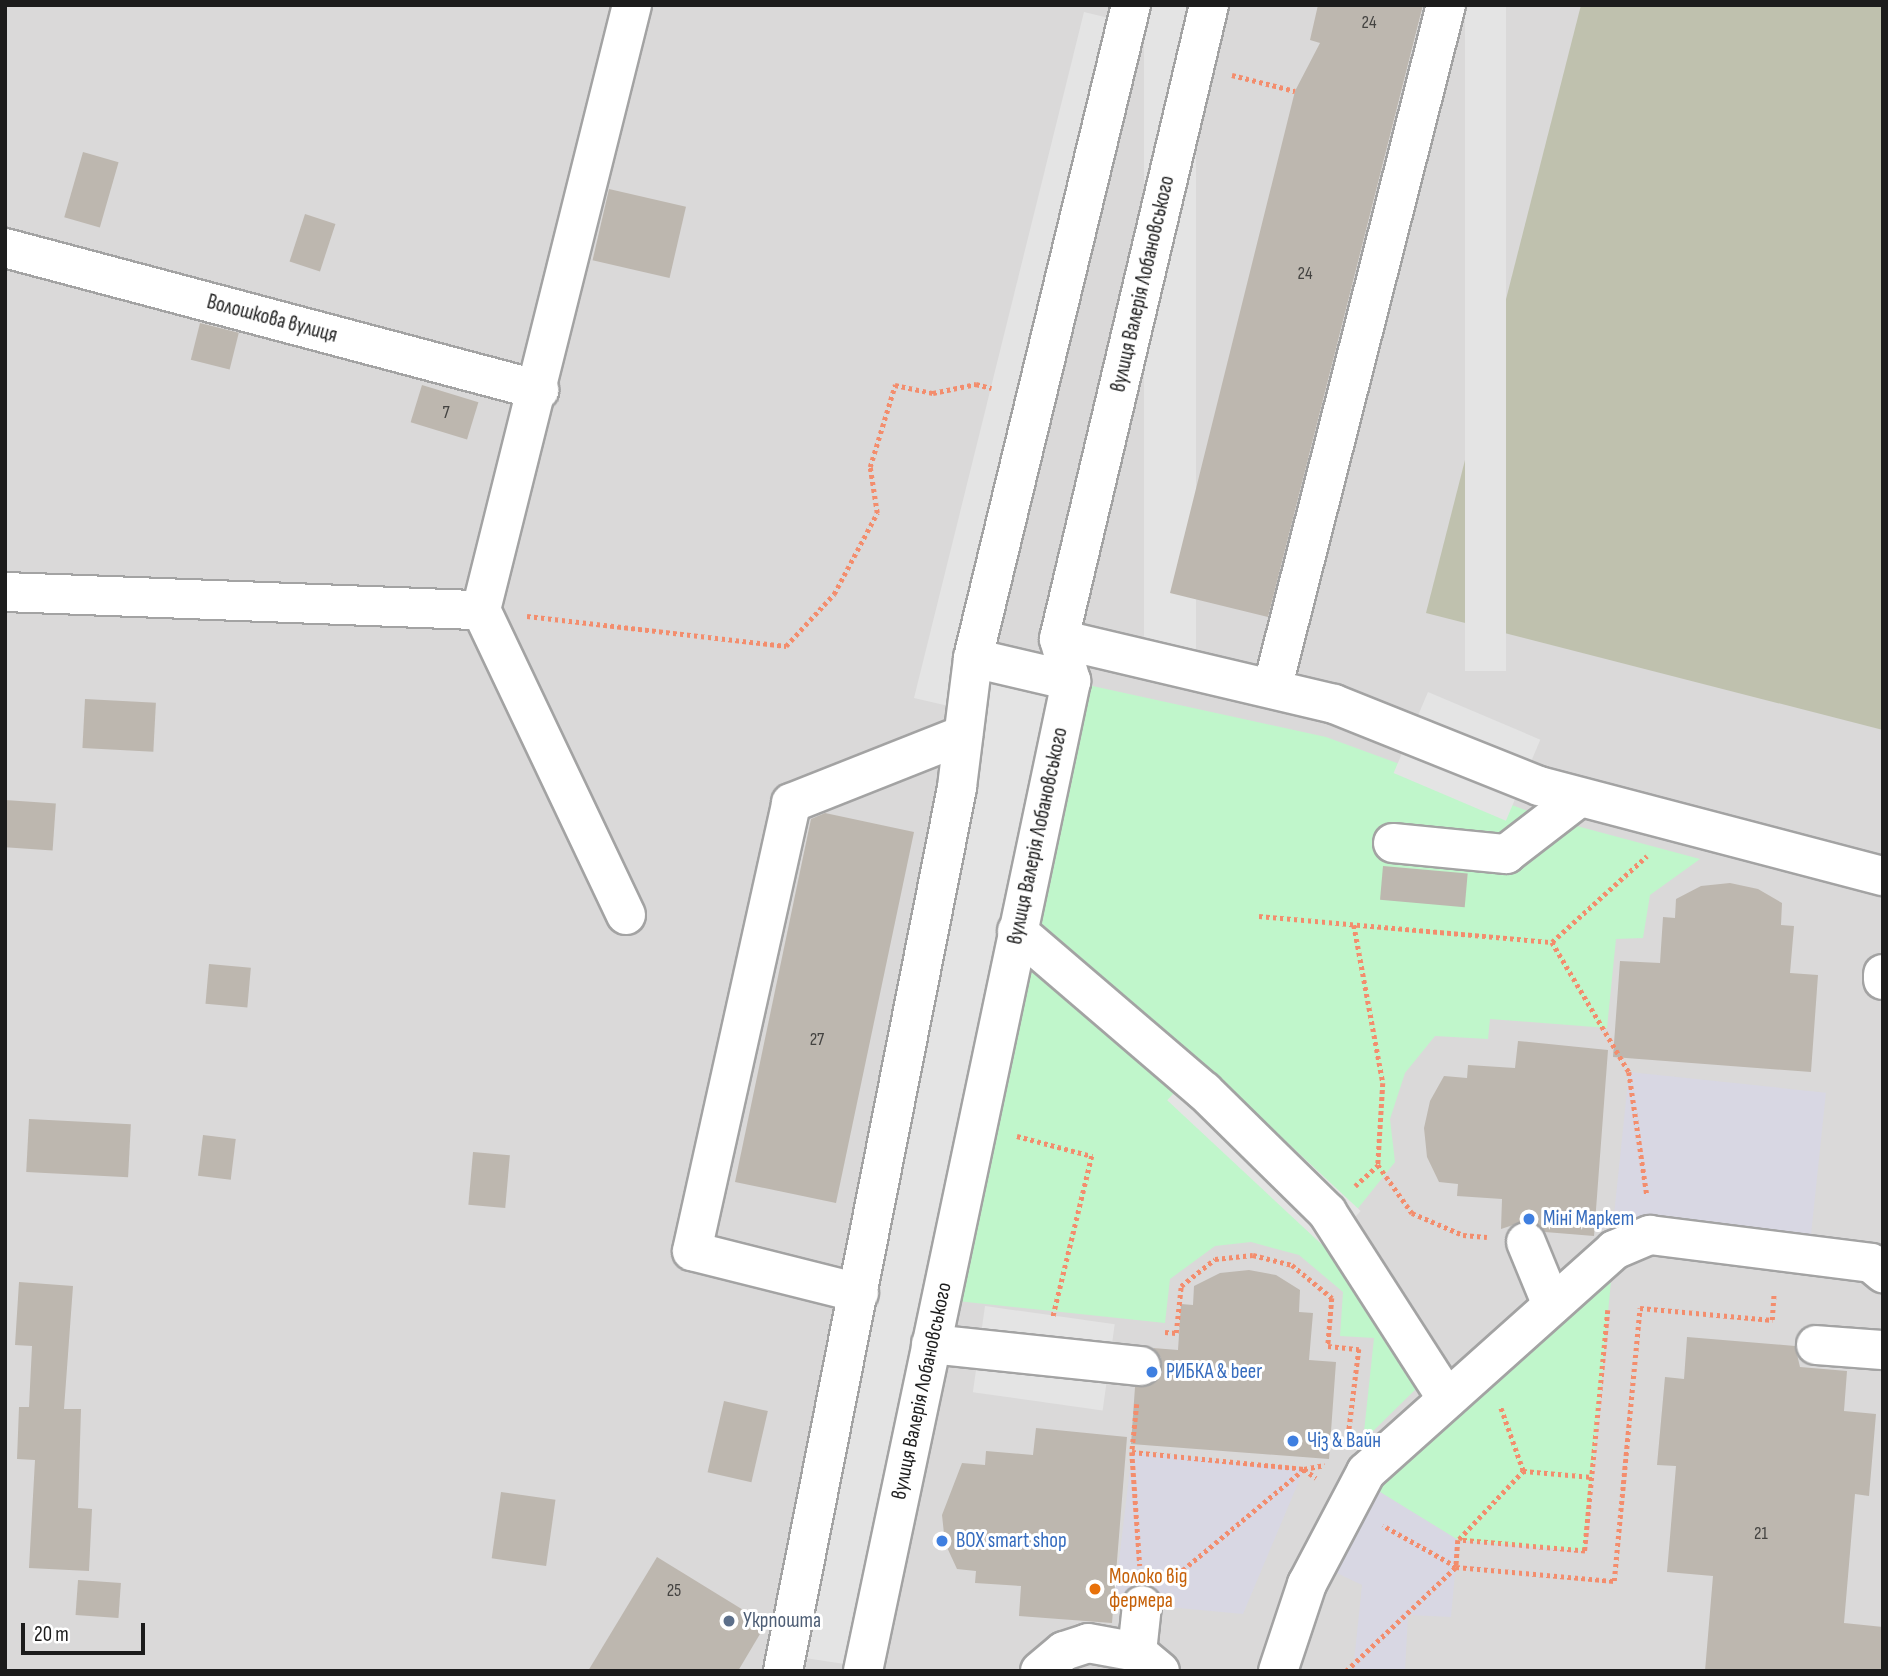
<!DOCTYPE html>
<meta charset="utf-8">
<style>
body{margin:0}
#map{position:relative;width:1888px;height:1676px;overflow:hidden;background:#edebe2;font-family:"Sofia Sans Condensed",sans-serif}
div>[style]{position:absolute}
.residential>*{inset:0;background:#dad9d9;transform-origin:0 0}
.construction>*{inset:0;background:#bfc1ae}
.park>*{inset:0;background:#c0f6cb}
.parking>*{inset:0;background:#e4e4e4;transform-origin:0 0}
.plaza>*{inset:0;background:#d8d7e3;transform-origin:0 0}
.building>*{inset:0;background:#bdb7af;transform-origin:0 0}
.path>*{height:4.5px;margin-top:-2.25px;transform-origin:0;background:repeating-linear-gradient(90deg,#f38d6d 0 3.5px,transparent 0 7px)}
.roads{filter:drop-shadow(2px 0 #a3a3a3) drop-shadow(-2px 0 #a3a3a3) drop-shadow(0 2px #a3a3a3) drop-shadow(0 -2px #a3a3a3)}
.minor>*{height:38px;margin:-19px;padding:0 19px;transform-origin:19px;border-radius:19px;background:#fff}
.dots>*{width:19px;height:19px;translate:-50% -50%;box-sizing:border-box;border:4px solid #fff;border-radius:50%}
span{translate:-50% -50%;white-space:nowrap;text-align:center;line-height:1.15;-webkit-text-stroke:6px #fff;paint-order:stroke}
.number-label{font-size:18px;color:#444341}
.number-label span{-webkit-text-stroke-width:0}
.street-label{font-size:21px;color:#1c1c1c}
.shop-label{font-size:21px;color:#366cbe}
.left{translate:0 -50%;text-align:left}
.food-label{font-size:21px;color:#c56008}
.service-label{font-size:21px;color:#4e5e75}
.frame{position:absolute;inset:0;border:7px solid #1c1c1c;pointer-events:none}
.scale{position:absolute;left:21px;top:1623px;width:124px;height:32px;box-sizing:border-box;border:4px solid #1c1c1c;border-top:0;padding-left:9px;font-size:21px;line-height:24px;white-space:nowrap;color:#1c1c1c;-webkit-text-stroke:5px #fff;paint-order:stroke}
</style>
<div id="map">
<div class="residential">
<div style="left:5px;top:5px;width:1878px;height:1666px"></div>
</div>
<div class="construction">
<div style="clip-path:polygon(1581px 5px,1883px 5px,1883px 730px,1426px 613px)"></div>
</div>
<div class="park">
<div style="clip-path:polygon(1088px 685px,1326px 737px,1547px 818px,1700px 859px,1650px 895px,1643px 938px,1616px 939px,1607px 1028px,1490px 1019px,1488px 1039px,1435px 1036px,1405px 1073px,1390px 1119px,1395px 1162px,1327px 1247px,1422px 1383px,1363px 1441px,1374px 1338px,1340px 1336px,1343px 1292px,1299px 1255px,1251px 1242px,1215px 1246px,1170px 1279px,1165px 1323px,957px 1301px)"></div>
<div style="clip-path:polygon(1614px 1250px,1585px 1551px,1458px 1540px,1362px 1481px)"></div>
</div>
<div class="parking">
<div style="left:1144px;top:5px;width:52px;height:661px"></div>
<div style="left:1465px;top:5px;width:41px;height:666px"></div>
<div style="clip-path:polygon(1084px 12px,1117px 20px,953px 707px,914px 698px)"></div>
<div style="clip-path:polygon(987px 675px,1052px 689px,851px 1665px,805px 1658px,979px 777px)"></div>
<div style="left:1428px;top:692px;width:122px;height:88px;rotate:23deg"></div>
<div style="left:1202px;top:1063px;width:217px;height:51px;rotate:43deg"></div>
<div style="left:985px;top:1306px;width:131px;height:87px;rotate:8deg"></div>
</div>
<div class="plaza">
<div style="left:1629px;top:1072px;width:198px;height:149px;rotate:6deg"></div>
<div style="clip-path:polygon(1132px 1452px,1304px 1469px,1243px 1614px,1114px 1602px)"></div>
<div style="clip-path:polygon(1362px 1481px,1458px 1540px,1451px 1617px,1408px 1615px,1405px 1671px,1353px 1671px,1362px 1585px,1318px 1564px)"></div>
</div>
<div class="building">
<div style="clip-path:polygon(1318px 5px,1423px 5px,1268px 617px,1170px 593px,1295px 91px,1320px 43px,1310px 40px)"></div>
<div style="left:83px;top:152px;width:37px;height:68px;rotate:16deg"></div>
<div style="left:609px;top:189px;width:79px;height:73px;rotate:13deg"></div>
<div style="left:305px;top:214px;width:32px;height:50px;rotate:18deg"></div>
<div style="left:200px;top:323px;width:40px;height:38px;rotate:14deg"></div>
<div style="left:422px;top:385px;width:59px;height:39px;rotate:17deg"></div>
<div style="left:85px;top:699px;width:71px;height:49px;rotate:3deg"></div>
<div style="left:5px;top:800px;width:51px;height:47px;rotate:4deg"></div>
<div style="clip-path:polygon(825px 813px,914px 832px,836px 1203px,735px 1182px,811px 819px)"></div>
<div style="left:1383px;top:866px;width:85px;height:34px;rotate:5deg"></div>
<div style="clip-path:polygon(1730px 883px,1758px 889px,1782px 903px,1781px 925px,1794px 926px,1790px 973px,1818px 975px,1811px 1072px,1613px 1057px,1620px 961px,1660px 963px,1663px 917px,1675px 918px,1676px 899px,1701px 886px)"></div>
<div style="left:209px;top:964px;width:42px;height:40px;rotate:5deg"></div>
<div style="clip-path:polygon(1518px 1041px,1608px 1050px,1594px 1236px,1545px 1232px,1528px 1220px,1501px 1229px,1502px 1199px,1457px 1196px,1458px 1184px,1439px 1182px,1427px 1157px,1424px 1128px,1430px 1101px,1444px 1076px,1467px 1078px,1468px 1065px,1515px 1068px)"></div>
<div style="left:29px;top:1119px;width:102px;height:53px;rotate:3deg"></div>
<div style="left:203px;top:1135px;width:33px;height:41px;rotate:7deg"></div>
<div style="left:473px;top:1152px;width:37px;height:53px;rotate:5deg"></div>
<div style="clip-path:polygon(1249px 1270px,1276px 1275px,1300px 1290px,1299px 1312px,1313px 1313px,1309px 1360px,1336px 1362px,1329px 1459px,1131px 1444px,1135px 1387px,1159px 1378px,1161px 1358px,1153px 1348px,1178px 1350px,1181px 1304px,1193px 1305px,1194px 1286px,1220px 1273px)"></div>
<div style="clip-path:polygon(19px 1282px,73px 1286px,64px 1409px,81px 1409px,78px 1508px,92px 1509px,89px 1571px,29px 1568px,35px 1460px,17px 1459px,19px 1407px,29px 1407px,32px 1346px,15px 1345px)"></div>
<div style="clip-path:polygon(1687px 1337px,1795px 1346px,1800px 1367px,1847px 1371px,1844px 1411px,1876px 1414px,1869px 1496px,1855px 1494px,1844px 1623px,1883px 1627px,1883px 1671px,1705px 1671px,1713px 1576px,1667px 1572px,1676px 1466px,1657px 1465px,1665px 1377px,1684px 1379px)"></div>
<div style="left:724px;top:1401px;width:45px;height:73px;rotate:13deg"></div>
<div style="clip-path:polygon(1036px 1428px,1127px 1437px,1112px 1623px,1019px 1616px,1021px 1586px,975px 1583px,976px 1571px,957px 1569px,945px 1543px,942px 1515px,962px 1463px,985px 1465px,986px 1451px,1033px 1455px)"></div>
<div style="left:501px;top:1492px;width:55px;height:67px;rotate:8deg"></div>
<div style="clip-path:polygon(657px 1557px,766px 1624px,738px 1671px,588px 1671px)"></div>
<div style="left:78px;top:1580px;width:43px;height:35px;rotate:4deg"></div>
</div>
<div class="path">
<div style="left:1232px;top:75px;width:65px;rotate:14.3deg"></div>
<div style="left:527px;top:616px;width:261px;rotate:6.6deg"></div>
<div style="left:786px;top:646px;width:71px;rotate:-47.3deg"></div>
<div style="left:834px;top:594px;width:92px;rotate:-62deg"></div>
<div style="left:877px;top:513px;width:47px;rotate:-98.7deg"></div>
<div style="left:870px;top:467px;width:86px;rotate:-73deg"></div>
<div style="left:895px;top:385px;width:39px;rotate:12deg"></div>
<div style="left:933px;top:393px;width:44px;rotate:-11.8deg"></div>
<div style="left:976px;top:384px;width:16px;rotate:15deg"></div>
<div style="left:1259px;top:916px;width:294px;rotate:5.1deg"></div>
<div style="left:1552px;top:942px;width:128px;rotate:-42.2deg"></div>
<div style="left:1354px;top:925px;width:161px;rotate:79.6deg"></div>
<div style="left:1383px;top:1083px;width:82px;rotate:93.5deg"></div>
<div style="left:1378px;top:1165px;width:59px;rotate:54.7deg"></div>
<div style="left:1412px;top:1213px;width:56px;rotate:23.3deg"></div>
<div style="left:1463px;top:1235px;width:24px;rotate:5deg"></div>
<div style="left:1552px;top:942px;width:151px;rotate:59.4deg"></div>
<div style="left:1629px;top:1072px;width:125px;rotate:81.7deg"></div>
<div style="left:1017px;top:1136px;width:78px;rotate:14.9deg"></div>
<div style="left:1092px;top:1156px;width:166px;rotate:103.6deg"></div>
<div style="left:1355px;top:1186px;width:31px;rotate:-42deg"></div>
<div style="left:1608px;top:1310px;width:242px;rotate:95.5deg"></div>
<div style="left:1585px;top:1551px;width:127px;rotate:-175deg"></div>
<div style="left:1458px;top:1540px;width:27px;rotate:94deg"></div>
<div style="left:1456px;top:1567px;width:159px;rotate:5.1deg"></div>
<div style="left:1614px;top:1581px;width:274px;rotate:-84.6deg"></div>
<div style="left:1640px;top:1308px;width:133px;rotate:5.2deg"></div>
<div style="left:1772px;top:1320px;width:28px;rotate:-86deg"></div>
<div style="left:1165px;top:1332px;width:11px;rotate:5deg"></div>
<div style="left:1176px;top:1333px;width:47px;rotate:-83.9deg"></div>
<div style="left:1181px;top:1286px;width:43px;rotate:-38.5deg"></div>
<div style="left:1215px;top:1259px;width:38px;rotate:-6deg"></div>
<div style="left:1253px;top:1255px;width:40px;rotate:14.4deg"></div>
<div style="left:1292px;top:1265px;width:52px;rotate:39.5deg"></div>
<div style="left:1332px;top:1298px;width:48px;rotate:94.8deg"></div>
<div style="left:1328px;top:1346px;width:31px;rotate:6deg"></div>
<div style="left:1359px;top:1349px;width:83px;rotate:97deg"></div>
<div style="left:1137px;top:1404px;width:48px;rotate:95.9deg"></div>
<div style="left:1132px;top:1452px;width:114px;rotate:86deg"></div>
<div style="left:1132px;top:1452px;width:173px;rotate:5.6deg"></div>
<div style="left:1304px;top:1469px;width:21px;rotate:-11deg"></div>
<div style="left:1523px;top:1471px;width:69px;rotate:5deg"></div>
<div style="left:1459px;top:1539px;width:93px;rotate:-46.7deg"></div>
<div style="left:1523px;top:1471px;width:69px;rotate:-109.5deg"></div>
<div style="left:1172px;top:1579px;width:172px;rotate:-39.8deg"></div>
<div style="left:1304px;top:1469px;width:15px;rotate:37deg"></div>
<div style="left:1346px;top:1671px;width:151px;rotate:-43.4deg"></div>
<div style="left:1456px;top:1567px;width:84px;rotate:-150.7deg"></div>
</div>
<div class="roads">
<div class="minor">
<div style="left:5px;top:248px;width:553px;rotate:14.89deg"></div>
<div style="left:5px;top:592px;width:476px;rotate:2.2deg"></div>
<div style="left:1059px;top:639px;width:283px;rotate:13.3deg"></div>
<div style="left:1334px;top:704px;width:221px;rotate:21.8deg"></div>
<div style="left:1539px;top:786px;width:356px;rotate:14.7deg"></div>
<div style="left:973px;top:658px;width:101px;rotate:13.2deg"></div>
<div style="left:1272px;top:689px;width:706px;rotate:-75.73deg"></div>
<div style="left:1393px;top:843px;width:114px;rotate:5.6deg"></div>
<div style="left:1506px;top:854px;width:93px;rotate:-37.6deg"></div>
<div style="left:626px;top:915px;width:338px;rotate:-115.4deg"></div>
<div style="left:481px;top:610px;width:624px;rotate:-75.99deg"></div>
<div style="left:1017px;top:931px;width:246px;rotate:40.6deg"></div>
<div style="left:1204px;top:1091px;width:173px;rotate:44.5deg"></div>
<div style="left:1327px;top:1212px;width:222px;rotate:57.3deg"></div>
<div style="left:1883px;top:974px;width:6px;rotate:90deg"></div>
<div style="left:1526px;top:1242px;width:68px;rotate:67.6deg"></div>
<div style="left:859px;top:1293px;width:172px;rotate:-165.9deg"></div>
<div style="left:692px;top:1251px;width:459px;rotate:-77.5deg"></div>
<div style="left:791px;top:803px;width:185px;rotate:-21.6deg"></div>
<div style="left:931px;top:1344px;width:211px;rotate:6deg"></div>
<div style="left:1816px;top:1345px;width:67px;rotate:4.3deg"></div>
<div style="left:1137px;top:1652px;width:47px;rotate:-83.9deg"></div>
<div style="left:783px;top:1671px;width:901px;rotate:-78.86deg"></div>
<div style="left:957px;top:787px;width:130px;rotate:-82.9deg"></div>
<div style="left:973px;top:658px;width:672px;rotate:-76.4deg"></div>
<div style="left:863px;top:1671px;width:1012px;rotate:-78.13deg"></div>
<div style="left:1071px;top:681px;width:44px;rotate:-105.9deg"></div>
<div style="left:1059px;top:639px;width:652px;rotate:-76.69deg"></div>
<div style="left:1040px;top:1671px;width:31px;rotate:-40deg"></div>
<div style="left:1064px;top:1651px;width:25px;rotate:-18deg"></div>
<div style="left:1088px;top:1643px;width:50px;rotate:10.4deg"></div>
<div style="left:1137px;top:1652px;width:30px;rotate:40deg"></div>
<div style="left:1278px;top:1671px;width:92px;rotate:-71.6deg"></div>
<div style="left:1307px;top:1584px;width:127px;rotate:-62.2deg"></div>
<div style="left:1366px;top:1472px;width:333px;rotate:-41.8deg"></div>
<div style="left:1614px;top:1250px;width:39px;rotate:-23deg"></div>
<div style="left:1650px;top:1235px;width:223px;rotate:7.2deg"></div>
<div style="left:1871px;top:1263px;width:16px;rotate:40deg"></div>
</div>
</div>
<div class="dots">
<div style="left:1529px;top:1219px;background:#3f7fe0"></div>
<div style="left:1152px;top:1372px;background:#3f7fe0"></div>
<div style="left:1293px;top:1441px;background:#3f7fe0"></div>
<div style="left:942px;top:1541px;background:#3f7fe0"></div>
<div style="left:1095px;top:1589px;background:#e8710a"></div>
<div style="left:729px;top:1621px;background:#5c6f8a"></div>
</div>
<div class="number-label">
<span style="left:1369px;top:23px">24</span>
<span style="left:1305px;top:274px">24</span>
<span style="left:446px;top:413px">7</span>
<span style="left:817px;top:1040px">27</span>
<span style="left:1761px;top:1534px">21</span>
<span style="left:674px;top:1591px">25</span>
</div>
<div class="street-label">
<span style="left:1143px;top:284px;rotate:-77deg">вулиця Валерія Лобановського</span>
<span style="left:272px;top:319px;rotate:15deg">Волошкова вулиця</span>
<span style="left:1038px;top:836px;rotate:-78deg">вулиця Валерія Лобановського</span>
<span style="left:922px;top:1391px;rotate:-78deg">вулиця Валерія Лобановського</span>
</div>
<div class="shop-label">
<span class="left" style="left:1543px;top:1219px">Міні Маркет</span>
<span class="left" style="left:1166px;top:1372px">РИБКА &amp; beer</span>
<span class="left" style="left:1307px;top:1441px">Чіз &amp; Вайн</span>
<span class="left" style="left:956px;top:1541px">BOX smart shop</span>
</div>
<div class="food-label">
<span class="left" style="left:1109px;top:1589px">Молоко від<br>фермера</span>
</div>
<div class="service-label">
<span class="left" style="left:743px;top:1621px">Укрпошта</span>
</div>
<div class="frame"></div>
<div class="scale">20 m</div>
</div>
